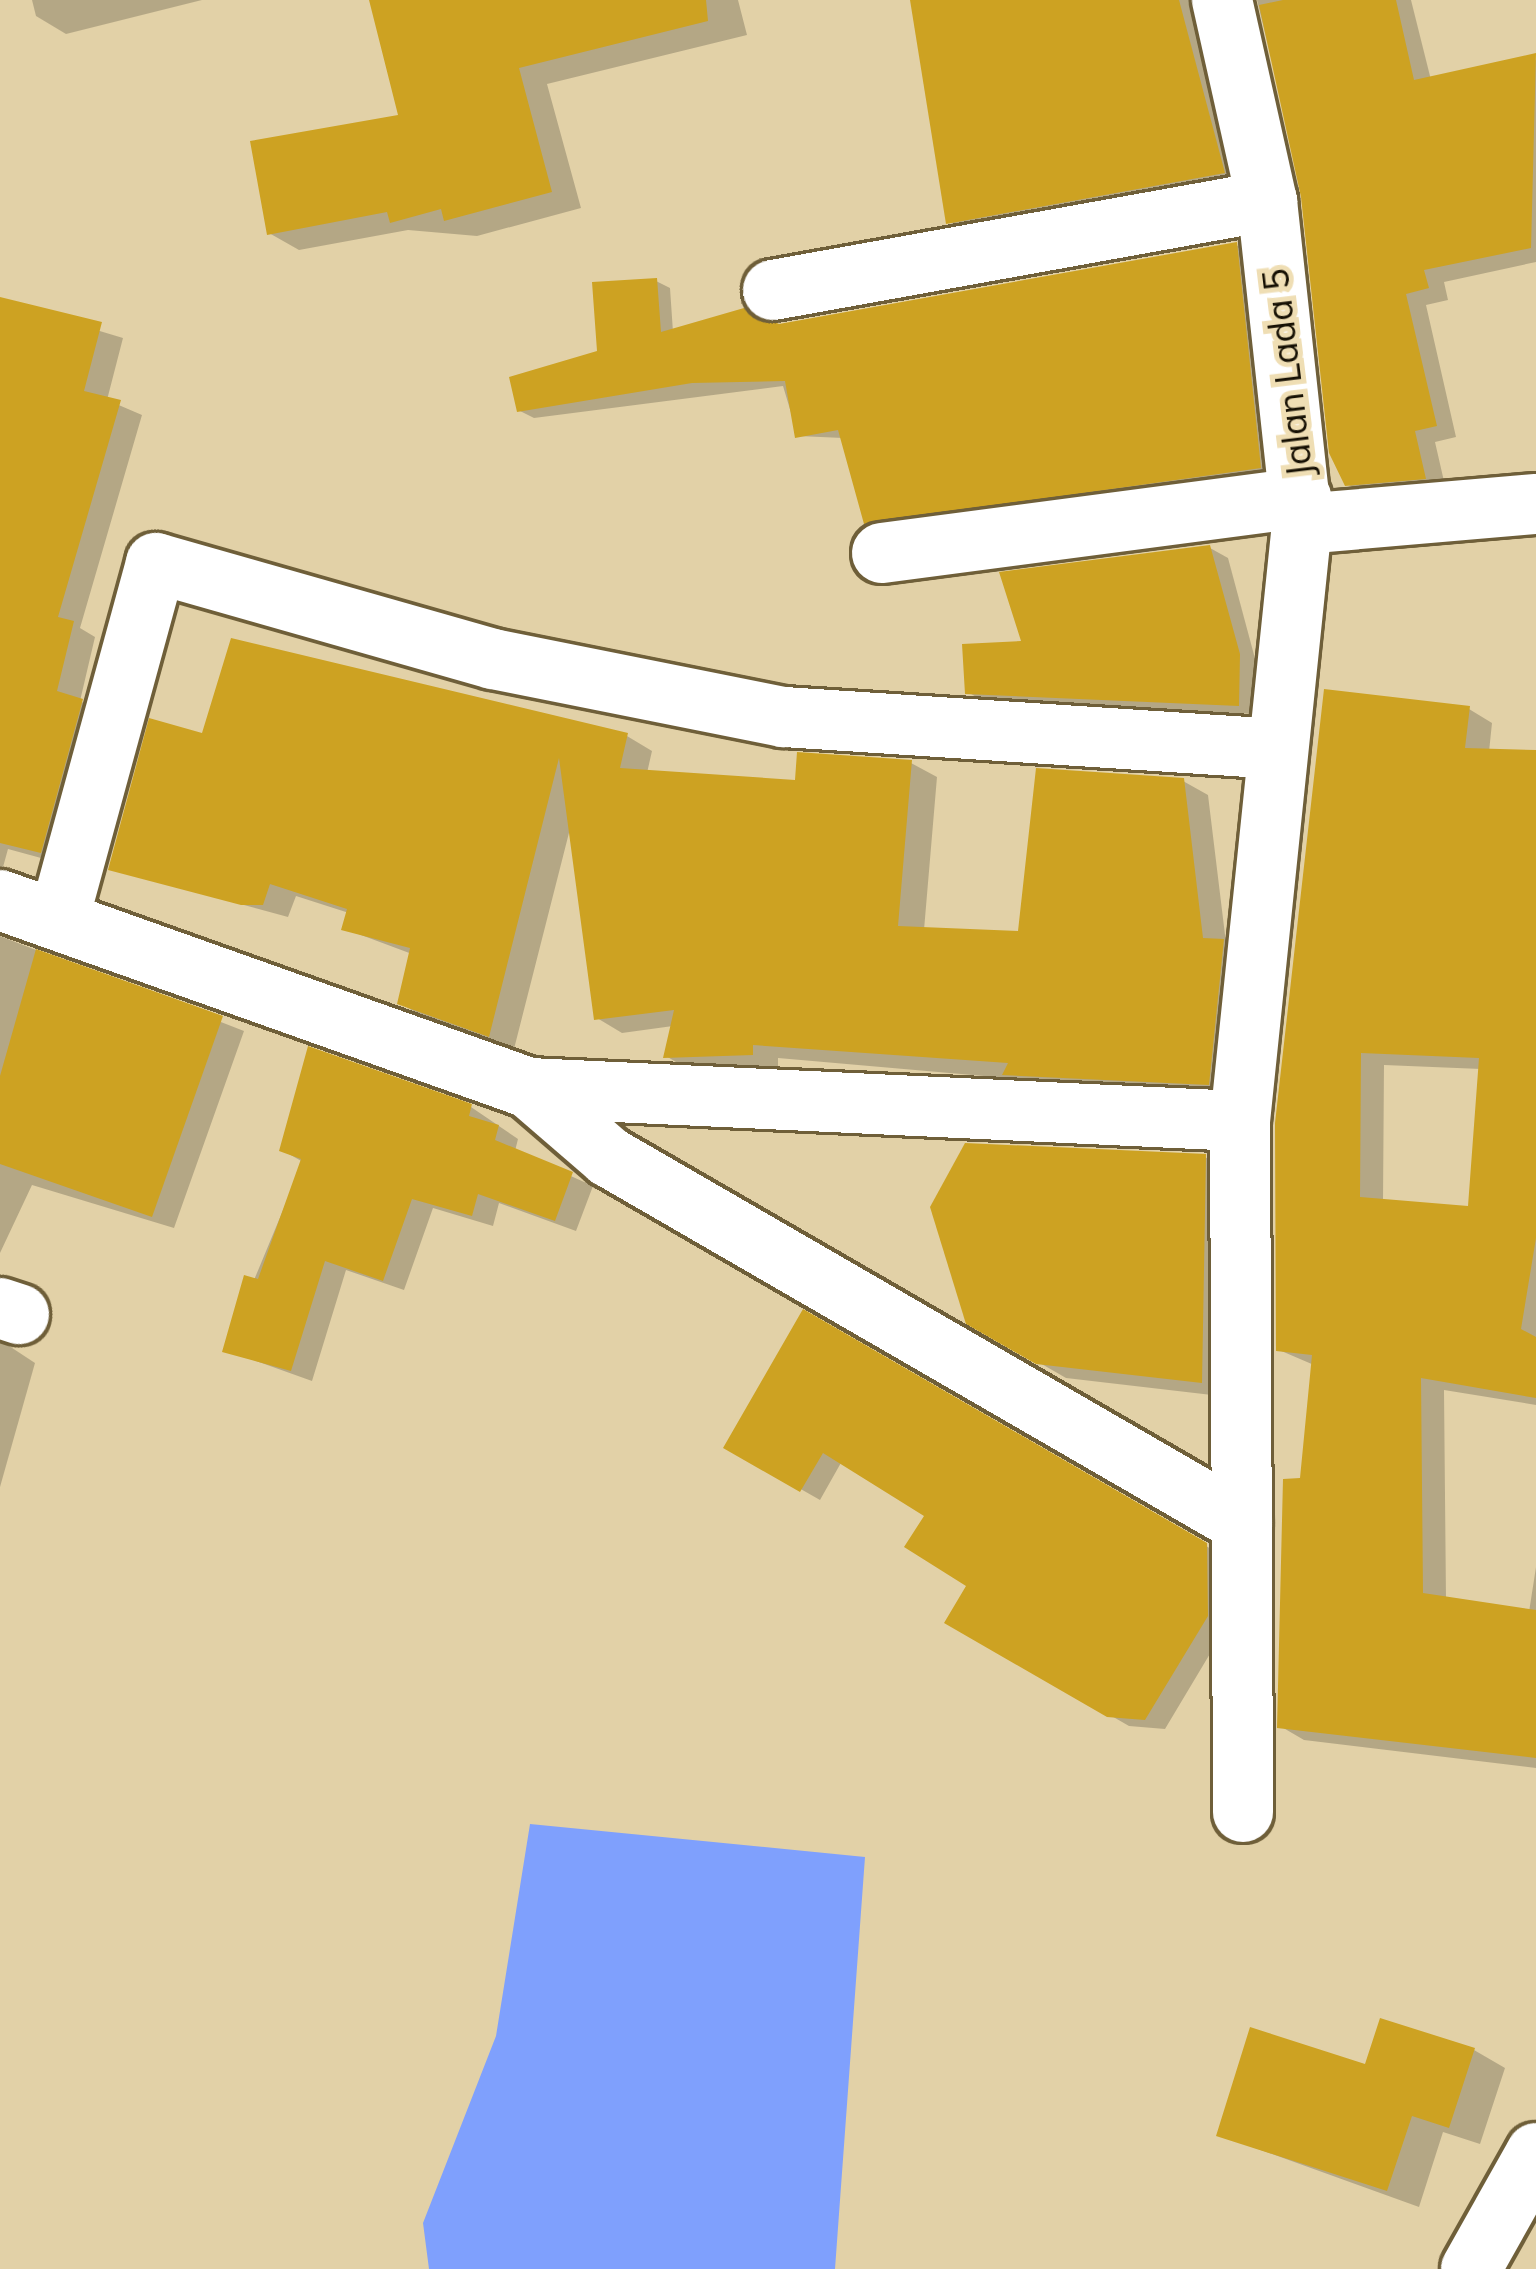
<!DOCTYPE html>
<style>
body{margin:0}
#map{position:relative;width:1536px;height:2269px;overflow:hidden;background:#e2d1a7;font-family:Mulish,sans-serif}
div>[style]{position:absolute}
.water>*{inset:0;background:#7fa0fd}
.shadow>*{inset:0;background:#0003}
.building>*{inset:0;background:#cda222}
.roads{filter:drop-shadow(3px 0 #6f5f39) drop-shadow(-3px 0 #6f5f39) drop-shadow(0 3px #6f5f39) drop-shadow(0 -3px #6f5f39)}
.street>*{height:60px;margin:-30px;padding:0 30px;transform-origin:30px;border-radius:30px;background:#fff}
span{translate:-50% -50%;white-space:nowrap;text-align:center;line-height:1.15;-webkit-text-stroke:10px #efdeb4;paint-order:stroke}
.street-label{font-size:36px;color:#161003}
</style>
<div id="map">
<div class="water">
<div style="clip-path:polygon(530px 1824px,865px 1857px,835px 2269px,429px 2269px,423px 2223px,496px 2036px)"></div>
</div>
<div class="shadow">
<div style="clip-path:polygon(32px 0,202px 0,66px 34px,36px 16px)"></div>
<div style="clip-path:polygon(372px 0,738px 0,747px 35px,547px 84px,581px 208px,477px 236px,408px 230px,299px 250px,269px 233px,401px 118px)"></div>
<div style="clip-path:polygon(912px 0,1212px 0,1245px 184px,970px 234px,949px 222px)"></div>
<div style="clip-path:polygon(1257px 0,1411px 0,1431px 80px,1536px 60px,1536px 262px,1444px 282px,1448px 300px,1426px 305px,1456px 437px,1435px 442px,1446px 490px,1369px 496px,1347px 484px,1304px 193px)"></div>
<div style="clip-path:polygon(1236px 245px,1249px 252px,1274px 475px,880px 530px,866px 522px,843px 438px,798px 436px,783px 386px,534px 418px,520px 411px,600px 353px,656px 281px,670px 288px,673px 332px,779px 327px)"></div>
<div style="clip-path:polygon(0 301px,123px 338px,107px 400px,142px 415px,80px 628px,95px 637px,80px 701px,104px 714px,63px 864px,8px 849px,0 878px)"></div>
<div style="clip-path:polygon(1210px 548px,1228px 558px,1257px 666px,1256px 714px,986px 703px,968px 692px,1025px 644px)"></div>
<div style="clip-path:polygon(233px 642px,627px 736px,652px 751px,647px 773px,798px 783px,911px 763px,937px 777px,924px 930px,1021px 934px,1183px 781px,1208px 795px,1226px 943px,1249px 956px,1234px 1098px,778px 1058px,778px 1068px,691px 1071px,666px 1056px,673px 1026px,622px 1033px,597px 1018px,571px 825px,514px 1049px,425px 1018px,400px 1003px,412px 954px,345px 929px,349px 913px,296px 896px,288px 917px,111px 869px,204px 737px)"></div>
<div style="clip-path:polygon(evenodd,1469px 709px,1492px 723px,1489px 752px,1536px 753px,1536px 1405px,1444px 1390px,1446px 1599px,1529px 1612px,1536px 1567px,1536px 1768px,1304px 1740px,1280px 1726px,1314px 1365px,1279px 1350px,1278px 1123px,1469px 709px,1384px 1065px,1481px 1069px,1471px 1209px,1383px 1202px,1384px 1065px)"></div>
<div style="clip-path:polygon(0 936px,244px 1031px,174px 1228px,32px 1185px,0 1253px)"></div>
<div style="clip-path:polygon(471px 1107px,518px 1139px,515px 1151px,593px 1186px,576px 1231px,499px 1203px,493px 1226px,433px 1208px,404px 1290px,346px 1270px,312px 1381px,225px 1350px,303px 1162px,282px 1150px)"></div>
<div style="clip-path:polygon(1205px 1157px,1232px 1173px,1229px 1397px,1066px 1378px,969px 1322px)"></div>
<div style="clip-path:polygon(804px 1313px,1225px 1557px,1226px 1627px,1165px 1729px,1129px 1726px,948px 1622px,971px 1586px,928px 1516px,842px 1461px,820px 1500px,727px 1447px)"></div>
<div style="clip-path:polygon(0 1340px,35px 1363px,0 1487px)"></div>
<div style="clip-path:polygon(1474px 2050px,1505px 2068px,1480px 2144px,1443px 2132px,1419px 2207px,1219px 2135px,1367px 2068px)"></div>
</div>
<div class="building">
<div style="clip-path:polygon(369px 0,706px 0,708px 21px,519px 68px,552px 192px,444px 221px,441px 209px,390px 223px,387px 212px,267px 235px,250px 141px,398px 115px)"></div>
<div style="clip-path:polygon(910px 0,1179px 0,1225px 173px,946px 224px)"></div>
<div style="clip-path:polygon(1283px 0,1396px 0,1414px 80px,1536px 53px,1531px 248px,1424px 270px,1429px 288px,1406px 294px,1437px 426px,1415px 431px,1426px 479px,1345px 486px,1329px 453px,1301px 197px,1259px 5px)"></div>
<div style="clip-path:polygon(1237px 242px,1261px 468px,864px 524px,838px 430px,795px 438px,785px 381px,692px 383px,517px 412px,509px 377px,597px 351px,592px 282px,657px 278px,661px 332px,744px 308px,779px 324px)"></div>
<div style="clip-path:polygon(0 297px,102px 322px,84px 391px,121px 400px,58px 617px,74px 621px,57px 691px,83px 699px,41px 853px,0 843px)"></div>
<div style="clip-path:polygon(1210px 545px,1240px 654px,1239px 706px,965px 694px,962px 644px,1021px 641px,999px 572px)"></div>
<div style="clip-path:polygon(231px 638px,628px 733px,620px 768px,795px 780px,797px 752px,912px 760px,898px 926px,1018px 931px,1036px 768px,1184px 778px,1203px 938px,1224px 939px,1209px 1085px,1002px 1075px,1008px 1063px,753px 1045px,753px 1055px,663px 1058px,674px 1010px,594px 1020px,559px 758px,489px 1037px,397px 1004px,410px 948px,341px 930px,347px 909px,270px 884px,263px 905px,241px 905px,108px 870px,149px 718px,202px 733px)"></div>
<div style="clip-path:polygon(evenodd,1324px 689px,1470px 706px,1465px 748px,1536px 750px,1536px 1238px,1521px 1329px,1536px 1337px,1536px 1398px,1421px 1378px,1423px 1593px,1536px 1610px,1536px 1758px,1277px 1728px,1283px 1479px,1300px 1478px,1312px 1355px,1276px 1351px,1275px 1123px,1324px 689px,1361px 1053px,1479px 1058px,1468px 1206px,1360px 1197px,1361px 1053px)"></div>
<div style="clip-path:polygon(36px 949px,223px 1016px,152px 1217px,0 1164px,0 1076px)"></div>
<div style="clip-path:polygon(308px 1046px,472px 1104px,469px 1116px,499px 1125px,495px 1140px,573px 1172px,555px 1221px,478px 1194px,472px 1216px,412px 1199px,383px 1281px,325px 1261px,291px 1371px,222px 1352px,244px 1275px,258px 1279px,301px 1159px,279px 1151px)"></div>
<div style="clip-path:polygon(965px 1143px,1206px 1154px,1202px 1383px,1036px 1364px,966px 1324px,930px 1207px)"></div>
<div style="clip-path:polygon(803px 1309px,1207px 1543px,1208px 1616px,1145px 1720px,1107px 1717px,944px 1623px,966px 1586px,904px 1547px,924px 1516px,823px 1453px,800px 1492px,723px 1448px)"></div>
<div style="clip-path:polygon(1380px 2018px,1475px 2048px,1449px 2128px,1412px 2116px,1387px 2191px,1216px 2136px,1250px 2027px,1365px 2064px)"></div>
</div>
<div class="roads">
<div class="street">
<div style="left:1222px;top:0;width:206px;rotate:77.4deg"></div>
<div style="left:1267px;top:201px;width:325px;rotate:83.8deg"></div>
<div style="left:1302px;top:524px;width:600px;rotate:95.93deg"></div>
<div style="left:1240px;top:1121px;width:691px;rotate:89.75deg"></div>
<div style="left:773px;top:290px;width:502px;rotate:-10.21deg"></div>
<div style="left:1302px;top:524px;width:235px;rotate:-4.9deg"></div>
<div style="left:882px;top:553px;width:423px;rotate:-7.5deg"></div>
<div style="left:0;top:900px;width:561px;rotate:19.56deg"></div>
<div style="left:529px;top:1088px;width:712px;rotate:2.66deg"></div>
<div style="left:59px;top:918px;width:368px;rotate:-74.7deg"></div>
<div style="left:156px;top:563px;width:350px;rotate:15.9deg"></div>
<div style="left:493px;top:659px;width:297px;rotate:11.3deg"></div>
<div style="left:784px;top:717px;width:493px;rotate:3.7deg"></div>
<div style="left:529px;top:1088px;width:106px;rotate:40.8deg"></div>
<div style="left:609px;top:1157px;width:731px;rotate:30.04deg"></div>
<div style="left:0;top:1308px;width:20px;rotate:18deg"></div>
<div style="left:1471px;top:2269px;width:133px;rotate:-60.7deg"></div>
</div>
</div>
<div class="street-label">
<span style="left:1287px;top:373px;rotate:-97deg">Jalan Lada 5</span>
</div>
</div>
